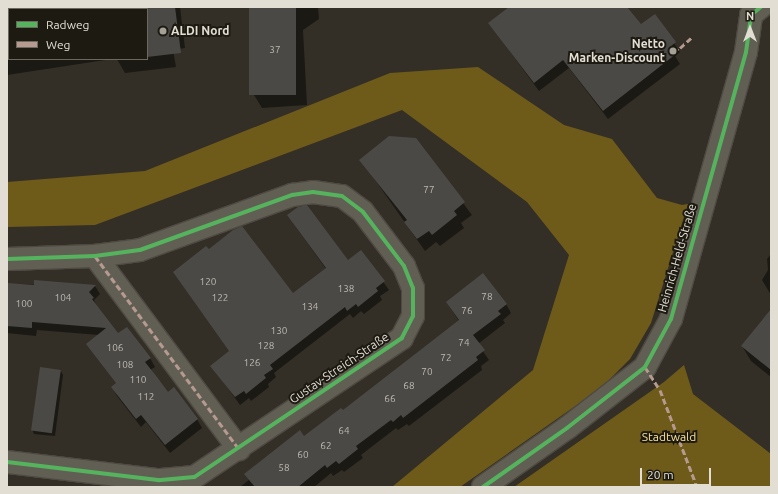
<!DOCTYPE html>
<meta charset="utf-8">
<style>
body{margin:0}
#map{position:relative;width:778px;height:494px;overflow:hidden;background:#332f26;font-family:Ubuntu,sans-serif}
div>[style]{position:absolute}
.forest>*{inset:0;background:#6f5b19}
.shadow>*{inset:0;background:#0007}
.building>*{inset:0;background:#4b4946;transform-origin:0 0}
.roads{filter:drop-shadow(1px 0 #4e4a43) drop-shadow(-1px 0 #4e4a43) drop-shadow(0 1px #4e4a43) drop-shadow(0 -1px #4e4a43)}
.minor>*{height:22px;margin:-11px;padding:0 11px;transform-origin:11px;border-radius:11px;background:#615e54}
.quiet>*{height:3px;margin-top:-1.5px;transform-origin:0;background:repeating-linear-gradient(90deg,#b69a8f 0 6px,transparent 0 9px)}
.cycleway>*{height:4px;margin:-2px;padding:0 2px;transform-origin:2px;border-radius:2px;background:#56b35d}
.dots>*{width:11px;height:11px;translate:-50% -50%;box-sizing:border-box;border:2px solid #1d1a12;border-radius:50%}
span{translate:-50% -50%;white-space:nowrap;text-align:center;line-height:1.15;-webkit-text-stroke:4px #1d1a12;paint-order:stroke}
.number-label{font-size:10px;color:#bcb9b0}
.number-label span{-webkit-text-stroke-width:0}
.poi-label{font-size:12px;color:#e2ded4;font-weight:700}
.left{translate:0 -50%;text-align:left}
.right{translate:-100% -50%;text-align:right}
.street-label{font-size:12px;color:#e2ded4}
.park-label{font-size:12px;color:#fbe296}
.frame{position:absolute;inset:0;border:8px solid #e2ded4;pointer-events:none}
.legend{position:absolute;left:8px;top:8px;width:140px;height:52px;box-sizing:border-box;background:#1d1a12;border:1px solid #6c6860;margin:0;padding:5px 7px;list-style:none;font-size:12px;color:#e2ded4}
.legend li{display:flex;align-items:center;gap:8px;height:20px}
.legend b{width:20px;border:1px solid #6c6860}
.north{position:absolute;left:730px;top:8px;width:40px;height:40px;-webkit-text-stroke:3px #1d1a12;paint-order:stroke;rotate:0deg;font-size:11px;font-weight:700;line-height:16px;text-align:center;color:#e2ded4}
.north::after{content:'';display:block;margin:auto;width:14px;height:18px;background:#e2ded4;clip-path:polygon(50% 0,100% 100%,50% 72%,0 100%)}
.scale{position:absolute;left:640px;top:468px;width:71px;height:18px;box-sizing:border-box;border:2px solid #e2ded4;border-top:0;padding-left:5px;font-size:12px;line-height:14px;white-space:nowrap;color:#e2ded4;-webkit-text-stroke:3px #1d1a12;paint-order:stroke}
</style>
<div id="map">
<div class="forest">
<div style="clip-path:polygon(478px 67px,564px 125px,612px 139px,657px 198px,682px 205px,688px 204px,651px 323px,630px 359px,601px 388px,460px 487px,392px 487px,533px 370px,569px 255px,527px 202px,402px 110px,95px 225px,7px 227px,7px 182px,145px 171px,390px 73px)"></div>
<div style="clip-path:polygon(684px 365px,693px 394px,771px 454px,771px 487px,514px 487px,664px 382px)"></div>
</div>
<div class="shadow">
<div style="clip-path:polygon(7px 7px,180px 7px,185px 48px,173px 50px,176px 67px,125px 73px,117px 59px,147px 59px,147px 9px,9px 9px,9px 59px,112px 59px,7px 75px)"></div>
<div style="clip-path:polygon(250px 7px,318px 7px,319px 19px,303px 30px,307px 105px,262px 108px,254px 95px)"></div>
<div style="clip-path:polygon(511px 7px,626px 7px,641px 26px,655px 15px,680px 52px,675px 56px,680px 64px,608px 119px,569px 68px,539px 91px,489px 23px)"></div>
<div style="clip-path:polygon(415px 139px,472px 215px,461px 223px,464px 228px,440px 246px,436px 242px,425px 251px,361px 160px)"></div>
<div style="clip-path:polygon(293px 223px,348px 261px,361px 251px,389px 290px,380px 296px,382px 300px,364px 314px,361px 311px,353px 318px,350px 314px,274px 373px,276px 377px,268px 384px,269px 387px,251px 401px,249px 398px,240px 405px,212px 366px,230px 352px,179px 280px,209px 251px,293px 295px,326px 269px)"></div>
<div style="clip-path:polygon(771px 254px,771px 295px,762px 280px,768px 270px,767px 259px)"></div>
<div style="clip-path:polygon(7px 284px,95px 286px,100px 294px,94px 300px,97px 307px,118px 334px,150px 358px,155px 367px,150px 370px,168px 393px,197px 419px,202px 428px,170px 453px,146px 422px,141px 427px,117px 396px,112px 387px,117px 384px,88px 344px,99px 335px,37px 330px,36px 336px,7px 333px)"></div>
<div style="clip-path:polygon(447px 303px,506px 304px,511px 313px,503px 320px,505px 323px,478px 344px,489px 360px,481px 366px,482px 370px,409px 426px,407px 424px,398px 430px,396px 428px,361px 455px,363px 458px,344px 472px,342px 470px,333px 476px,331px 473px,314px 487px,240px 487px,249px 480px,245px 474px,343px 412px,459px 321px)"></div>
<div style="clip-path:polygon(771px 310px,771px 377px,751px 361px,742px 346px)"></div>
<div style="clip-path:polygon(61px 371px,63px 375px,55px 436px,34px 434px,32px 429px)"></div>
</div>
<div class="building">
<div style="clip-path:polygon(147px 7px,175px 7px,181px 53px,147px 57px)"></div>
<div style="left:249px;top:7px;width:47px;height:88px"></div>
<div style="clip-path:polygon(509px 7px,627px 7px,641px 24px,655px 14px,676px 42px,670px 47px,676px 54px,603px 111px,563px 60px,534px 83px,488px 23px)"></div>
<div style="clip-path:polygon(389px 136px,416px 138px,465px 202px,454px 211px,457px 215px,432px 235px,429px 231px,417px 239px,404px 222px,407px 220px,359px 160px)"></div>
<div style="clip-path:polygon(307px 205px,348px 260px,361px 250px,385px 281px,376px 288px,378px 291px,358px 307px,356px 304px,347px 311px,345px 307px,270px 365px,273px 369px,264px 375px,266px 378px,246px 394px,244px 391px,235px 397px,210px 366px,229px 351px,173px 272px,206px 246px,209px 249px,233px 230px,242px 226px,293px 293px,326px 268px,287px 215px,298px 207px)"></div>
<div style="clip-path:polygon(483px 273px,507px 304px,498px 311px,501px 314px,473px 335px,485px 350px,476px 357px,478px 360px,403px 418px,401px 415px,393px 422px,391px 420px,356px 446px,358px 449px,339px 464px,336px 461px,327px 468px,325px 465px,298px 487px,255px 487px,244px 474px,300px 430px,304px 436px,341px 408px,343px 410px,459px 320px,446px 302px)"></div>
<div style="clip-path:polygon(34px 280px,96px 285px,89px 292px,94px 298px,92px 299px,118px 333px,127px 327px,151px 358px,145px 362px,157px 377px,168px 392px,174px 387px,198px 419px,165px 445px,141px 415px,136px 419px,111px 387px,116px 383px,86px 344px,106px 328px,32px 322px,32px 328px,7px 326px,7px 283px,34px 285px)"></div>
<div style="clip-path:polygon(771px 309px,771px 370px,741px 346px)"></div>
<div style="left:40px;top:367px;width:21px;height:64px;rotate:8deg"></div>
</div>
<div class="roads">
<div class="minor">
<div style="left:95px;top:256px;width:241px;rotate:53.3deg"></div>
<div style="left:7px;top:259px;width:88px;rotate:-2deg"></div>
<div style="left:95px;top:256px;width:45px;rotate:-7.6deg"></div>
<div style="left:140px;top:250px;width:162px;rotate:-19.9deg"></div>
<div style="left:292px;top:195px;width:21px;rotate:-8deg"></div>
<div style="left:313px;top:192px;width:29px;rotate:8deg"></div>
<div style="left:342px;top:196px;width:26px;rotate:37deg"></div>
<div style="left:363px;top:212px;width:68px;rotate:52.8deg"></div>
<div style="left:404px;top:266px;width:24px;rotate:68deg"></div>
<div style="left:413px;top:288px;width:28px;rotate:90deg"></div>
<div style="left:413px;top:316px;width:25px;rotate:117deg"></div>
<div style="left:402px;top:338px;width:250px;rotate:146.2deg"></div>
<div style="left:194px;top:477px;width:36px;rotate:175deg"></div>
<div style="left:158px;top:480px;width:152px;rotate:-173.2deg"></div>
<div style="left:483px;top:487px;width:103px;rotate:-35.1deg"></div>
<div style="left:567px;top:428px;width:99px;rotate:-38deg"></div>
<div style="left:645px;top:367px;width:55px;rotate:-61.6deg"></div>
<div style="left:671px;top:319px;width:277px;rotate:-74.3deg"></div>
<div style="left:746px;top:52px;width:37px;rotate:-82deg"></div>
<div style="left:751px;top:15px;width:13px;rotate:-39deg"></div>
</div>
</div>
<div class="quiet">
<div style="left:673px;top:51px;width:8px;rotate:-23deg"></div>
<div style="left:680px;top:48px;width:15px;rotate:-42deg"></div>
<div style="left:95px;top:256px;width:241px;rotate:53.3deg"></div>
<div style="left:645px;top:367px;width:27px;rotate:57deg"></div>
<div style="left:660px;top:390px;width:104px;rotate:69.1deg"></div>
</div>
<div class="cycleway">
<div style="left:7px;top:259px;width:88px;rotate:-2deg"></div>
<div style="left:95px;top:256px;width:45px;rotate:-7.6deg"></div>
<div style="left:140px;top:250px;width:162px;rotate:-19.9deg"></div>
<div style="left:292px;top:195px;width:21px;rotate:-8deg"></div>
<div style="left:313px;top:192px;width:29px;rotate:8deg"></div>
<div style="left:342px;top:196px;width:26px;rotate:37deg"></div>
<div style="left:363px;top:212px;width:68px;rotate:52.8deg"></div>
<div style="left:404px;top:266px;width:24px;rotate:68deg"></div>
<div style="left:413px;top:288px;width:28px;rotate:90deg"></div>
<div style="left:413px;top:316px;width:25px;rotate:117deg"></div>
<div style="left:402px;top:338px;width:250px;rotate:146.2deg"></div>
<div style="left:194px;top:477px;width:36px;rotate:175deg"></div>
<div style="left:158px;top:480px;width:152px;rotate:-173.2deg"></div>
<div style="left:483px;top:487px;width:103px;rotate:-35.1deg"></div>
<div style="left:567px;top:428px;width:99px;rotate:-38deg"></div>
<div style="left:645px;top:367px;width:55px;rotate:-61.6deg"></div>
<div style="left:671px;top:319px;width:277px;rotate:-74.3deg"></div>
<div style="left:746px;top:52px;width:37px;rotate:-82deg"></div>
<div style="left:751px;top:15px;width:13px;rotate:-39deg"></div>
</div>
<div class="dots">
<div style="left:163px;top:31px;background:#a5a197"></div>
<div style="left:673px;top:51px;background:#a5a197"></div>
</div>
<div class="number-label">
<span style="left:275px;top:50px">37</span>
<span style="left:429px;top:190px">77</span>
<span style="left:208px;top:282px">120</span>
<span style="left:346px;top:289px">138</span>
<span style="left:487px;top:297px">78</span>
<span style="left:63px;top:298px">104</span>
<span style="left:220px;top:298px">122</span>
<span style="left:24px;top:304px">100</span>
<span style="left:310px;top:307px">134</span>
<span style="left:467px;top:311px">76</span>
<span style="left:279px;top:331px">130</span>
<span style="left:464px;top:343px">74</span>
<span style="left:266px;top:346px">128</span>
<span style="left:115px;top:348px">106</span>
<span style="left:446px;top:358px">72</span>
<span style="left:252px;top:363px">126</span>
<span style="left:125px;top:365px">108</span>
<span style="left:427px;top:372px">70</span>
<span style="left:138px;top:380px">110</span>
<span style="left:409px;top:386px">68</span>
<span style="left:146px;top:397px">112</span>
<span style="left:390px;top:399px">66</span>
<span style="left:344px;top:431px">64</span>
<span style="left:326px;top:446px">62</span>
<span style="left:303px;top:455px">60</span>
<span style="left:284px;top:468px">58</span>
</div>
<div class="poi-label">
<span class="left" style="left:171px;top:31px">ALDI Nord</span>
<span class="right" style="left:665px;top:51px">Netto<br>Marken-Discount</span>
</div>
<div class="street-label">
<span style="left:677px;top:258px;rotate:-74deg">Heinrich-Held-Straße</span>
<span style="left:339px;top:368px;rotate:-34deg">Gustav-Streich-Straße</span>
</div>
<div class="park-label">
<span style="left:669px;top:437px">Stadtwald</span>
</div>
<div class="frame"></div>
<ul class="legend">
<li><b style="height:5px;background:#56b35d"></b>Radweg</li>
<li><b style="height:5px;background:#b69a8f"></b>Weg</li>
</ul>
<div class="north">N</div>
<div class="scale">20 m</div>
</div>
